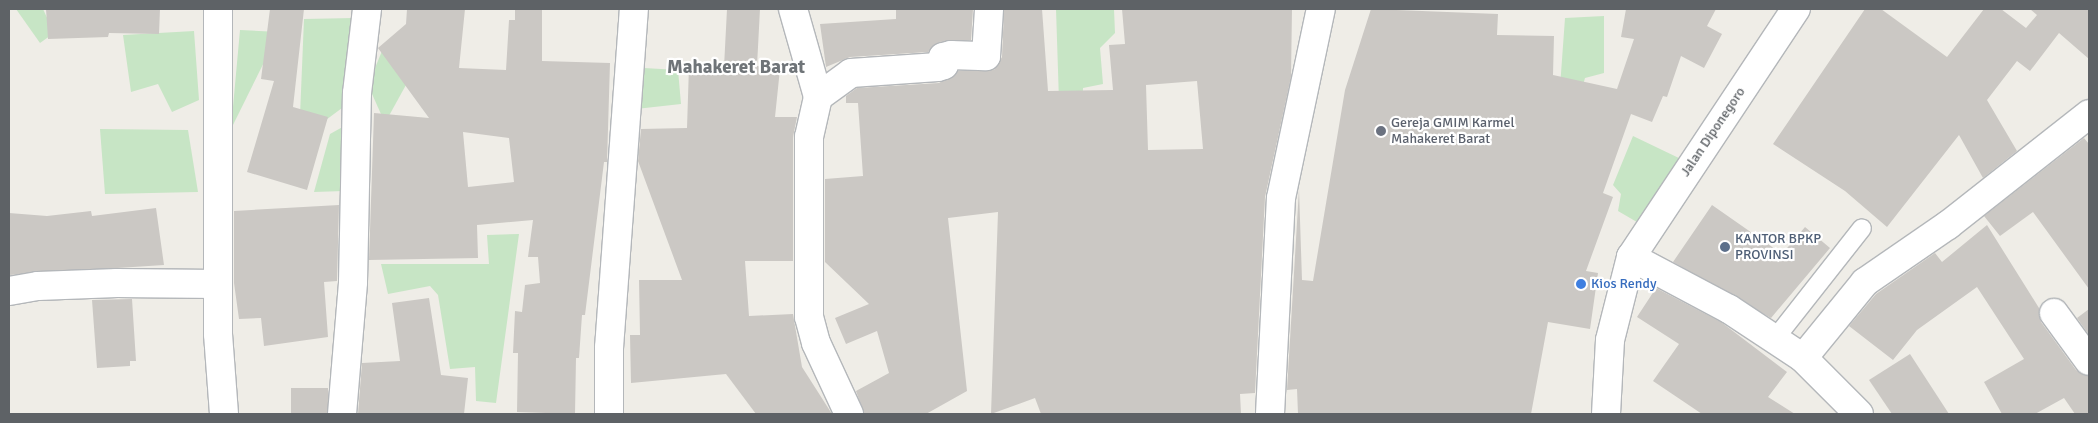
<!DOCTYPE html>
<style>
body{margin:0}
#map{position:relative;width:2098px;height:423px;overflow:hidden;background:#efede7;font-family:Signika,sans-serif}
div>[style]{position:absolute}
.green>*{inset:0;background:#c7e5c5}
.building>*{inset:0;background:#cbc8c4;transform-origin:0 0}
.roads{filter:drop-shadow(1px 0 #b4b7ba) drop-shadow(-1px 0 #b4b7ba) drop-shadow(0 1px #b4b7ba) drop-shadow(0 -1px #b4b7ba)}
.service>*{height:18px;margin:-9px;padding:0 9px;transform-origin:9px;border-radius:9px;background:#fff}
.minor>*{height:28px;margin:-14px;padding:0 14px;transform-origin:14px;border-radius:14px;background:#fff}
.secondary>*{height:28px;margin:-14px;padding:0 14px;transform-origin:14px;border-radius:14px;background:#fff}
.dots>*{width:14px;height:14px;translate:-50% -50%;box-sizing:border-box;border:2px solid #fff;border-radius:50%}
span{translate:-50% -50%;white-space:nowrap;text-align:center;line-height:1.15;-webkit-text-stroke:4.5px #fff;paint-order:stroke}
.worship-label{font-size:14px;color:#5b616d}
.left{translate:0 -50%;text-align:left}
.street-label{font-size:14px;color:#5e6266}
.service-label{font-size:14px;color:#4e5e75}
.shop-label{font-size:14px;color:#366cbe}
.district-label{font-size:19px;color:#6f7478;font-weight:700}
.frame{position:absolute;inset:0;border:10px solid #5e6266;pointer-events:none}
</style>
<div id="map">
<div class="green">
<div style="clip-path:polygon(16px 9px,43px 9px,54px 33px,40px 43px)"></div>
<div style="clip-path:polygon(1056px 9px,1114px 9px,1115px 33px,1100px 48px,1103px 84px,1083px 88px,1082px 131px,1060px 132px)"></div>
<div style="clip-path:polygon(1604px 16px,1604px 73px,1585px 78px,1577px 107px,1559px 101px,1565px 18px)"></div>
<div style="clip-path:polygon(353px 18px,342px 108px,299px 140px,304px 19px)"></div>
<div style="clip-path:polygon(240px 30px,279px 32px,231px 129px)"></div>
<div style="clip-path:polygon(194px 31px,199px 100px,172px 112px,158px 84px,131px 92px,123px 35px)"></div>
<div style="clip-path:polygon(382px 51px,412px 74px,385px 123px,368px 85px)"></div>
<div style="clip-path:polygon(644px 68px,678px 70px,681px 104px,636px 109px)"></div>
<div style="clip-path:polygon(348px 124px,344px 191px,314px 192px,330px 134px)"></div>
<div style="clip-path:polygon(100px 129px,188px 130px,198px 192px,105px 194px)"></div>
<div style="clip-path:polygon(1633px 136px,1683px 160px,1642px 225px,1618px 211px,1621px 194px,1613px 185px)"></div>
<div style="clip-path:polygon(519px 234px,496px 403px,476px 401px,475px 367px,450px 369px,438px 295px,430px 286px,388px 294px,381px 264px,489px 264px,487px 235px)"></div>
</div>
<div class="building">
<div style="clip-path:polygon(46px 9px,160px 9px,159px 34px,109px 33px,108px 37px,48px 39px)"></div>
<div style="clip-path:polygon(270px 9px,304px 9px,293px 107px,328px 117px,307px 190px,247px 172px,274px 81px,261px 79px)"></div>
<div style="clip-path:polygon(evenodd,407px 9px,465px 9px,459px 68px,506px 70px,509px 20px,515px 20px,515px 9px,542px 9px,542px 61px,610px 63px,607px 162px,604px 162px,585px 315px,582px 315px,579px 358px,576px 358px,575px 414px,517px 412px,518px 353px,513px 353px,515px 311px,522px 312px,525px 285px,540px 283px,538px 257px,528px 257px,533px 220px,477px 225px,478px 258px,369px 260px,374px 113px,429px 118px,378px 48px,406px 24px,407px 9px,463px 132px,509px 138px,514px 182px,468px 187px,463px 132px)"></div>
<div style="clip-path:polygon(727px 9px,760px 9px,757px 66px,780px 69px,775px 117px,797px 117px,793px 137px,793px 261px,745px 261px,749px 316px,793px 314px,802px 367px,832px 414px,756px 414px,726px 374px,631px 383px,630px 335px,640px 335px,639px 280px,682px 280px,638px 161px,641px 129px,687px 128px,689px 66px,724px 67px)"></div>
<div style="clip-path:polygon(944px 9px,973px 9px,971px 40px,939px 42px,928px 52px,850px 57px,826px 67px,820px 24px,896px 19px,896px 10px)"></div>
<div style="clip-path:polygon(evenodd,1004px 9px,1042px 9px,1048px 91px,1113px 90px,1109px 45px,1125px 44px,1122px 9px,1292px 9px,1291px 77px,1265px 197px,1255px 393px,1240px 394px,1241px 414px,1041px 414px,1035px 398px,991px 414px,998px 212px,948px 218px,967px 391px,926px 414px,864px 414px,856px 391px,889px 373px,877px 331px,846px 344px,835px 318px,869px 304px,825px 262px,825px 179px,863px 176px,858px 103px,846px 103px,846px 96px,857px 88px,939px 83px,958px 71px,994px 70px,1002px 57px,1004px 9px,1197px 81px,1203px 149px,1148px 150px,1146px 85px,1197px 81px)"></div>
<div style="clip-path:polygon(1371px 9px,1498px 14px,1497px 35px,1554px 36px,1553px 75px,1617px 89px,1634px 39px,1621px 37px,1626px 9px,1716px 9px,1707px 26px,1722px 34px,1704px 68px,1681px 56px,1667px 97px,1663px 96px,1652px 122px,1631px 114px,1603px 193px,1613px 197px,1586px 271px,1598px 273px,1590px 329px,1548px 322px,1531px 414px,1298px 414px,1297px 389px,1287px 390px,1299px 189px,1302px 280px,1313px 281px,1345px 90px)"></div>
<div style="clip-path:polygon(1865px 9px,1881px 9px,1947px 57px,1984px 9px,2001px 9px,2026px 28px,2037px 15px,2030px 9px,2089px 9px,2089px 59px,2059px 33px,2030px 71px,2017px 61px,1987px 100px,2017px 151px,1983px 178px,1959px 135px,1887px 227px,1845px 191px,1773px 144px)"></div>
<div style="clip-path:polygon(2084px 138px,2089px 144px,2089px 289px,2033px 212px,2000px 236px,1984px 216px)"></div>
<div style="clip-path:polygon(339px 205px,337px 281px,324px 282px,328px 337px,264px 346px,261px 318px,239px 319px,234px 283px,234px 211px)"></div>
<div style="clip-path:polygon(1712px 205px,1782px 254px,1805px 227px,1830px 248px,1771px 318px,1673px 262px)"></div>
<div style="clip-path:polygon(156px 208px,164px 265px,9px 275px,9px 213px,47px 216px,91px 211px,92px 216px)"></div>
<div style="clip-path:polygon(1987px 225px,2039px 308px,2041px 322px,2076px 370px,2089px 376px,2089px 414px,2075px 414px,2064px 398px,2035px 414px,2002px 414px,1984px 382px,2024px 359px,1977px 287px,1917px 330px,1893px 360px,1849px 326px,1876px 294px,1935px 253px,1942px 262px)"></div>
<div style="clip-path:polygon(1656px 288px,1721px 322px,1787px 372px,1768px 397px,1795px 414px,1702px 414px,1653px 381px,1679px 344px,1637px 317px)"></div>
<div style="clip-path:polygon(429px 298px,441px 375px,468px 378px,464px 414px,358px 414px,362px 363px,400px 361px,392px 303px)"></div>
<div style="clip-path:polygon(132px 299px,136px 361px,130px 361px,130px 366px,97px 368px,92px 300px)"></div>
<div style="clip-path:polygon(2089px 309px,2089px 335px,2077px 318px)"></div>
<div style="clip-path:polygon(1910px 354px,1949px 414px,1892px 414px,1869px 380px)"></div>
<div style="left:291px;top:388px;width:37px;height:26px"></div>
</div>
<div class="roads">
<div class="service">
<div style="left:1774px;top:340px;width:142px;rotate:-51.8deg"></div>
</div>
<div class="minor">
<div style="left:218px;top:9px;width:325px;rotate:90deg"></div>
<div style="left:218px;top:334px;width:80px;rotate:85.7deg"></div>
<div style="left:793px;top:9px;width:91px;rotate:74.1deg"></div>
<div style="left:1631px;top:257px;width:111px;rotate:28deg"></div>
<div style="left:1729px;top:309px;width:89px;rotate:33.5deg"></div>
<div style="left:1803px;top:358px;width:79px;rotate:45deg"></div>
<div style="left:9px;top:291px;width:29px;rotate:-10deg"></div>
<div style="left:38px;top:286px;width:79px;rotate:-2.2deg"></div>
<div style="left:117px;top:283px;width:101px;rotate:0.6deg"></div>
<div style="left:2054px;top:313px;width:59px;rotate:53.9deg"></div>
<div style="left:1803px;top:358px;width:98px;rotate:-50.8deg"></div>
<div style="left:1865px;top:282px;width:101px;rotate:-34.5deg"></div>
<div style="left:1948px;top:225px;width:179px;rotate:-38.2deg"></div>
<div style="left:342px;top:414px;width:132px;rotate:-85.2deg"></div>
<div style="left:353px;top:282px;width:189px;rotate:-88.8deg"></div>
<div style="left:357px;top:93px;width:85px;rotate:-83.2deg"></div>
<div style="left:609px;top:414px;width:66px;rotate:-90deg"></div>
<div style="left:609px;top:348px;width:340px;rotate:-85.8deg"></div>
<div style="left:849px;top:414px;width:78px;rotate:-114.9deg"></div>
<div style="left:816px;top:343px;width:27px;rotate:-105deg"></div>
<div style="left:809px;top:317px;width:180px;rotate:-90deg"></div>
<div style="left:809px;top:137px;width:41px;rotate:-77.3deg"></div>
<div style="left:818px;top:97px;width:41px;rotate:-36deg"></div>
<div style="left:851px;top:73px;width:87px;rotate:-3.9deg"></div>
<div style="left:938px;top:67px;width:6px;rotate:-18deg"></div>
<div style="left:944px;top:65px;width:8px;rotate:-97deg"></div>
<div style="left:943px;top:57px;width:8px;rotate:-14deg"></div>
<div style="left:951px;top:55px;width:35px;rotate:2deg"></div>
<div style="left:986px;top:56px;width:47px;rotate:-86.3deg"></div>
<div style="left:1270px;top:414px;width:216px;rotate:-87.1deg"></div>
<div style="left:1281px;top:198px;width:193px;rotate:-78.1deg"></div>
</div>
<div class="secondary">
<div style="left:1606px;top:414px;width:74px;rotate:-86.9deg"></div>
<div style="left:1610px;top:340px;width:86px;rotate:-75.8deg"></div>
<div style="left:1631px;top:257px;width:298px;rotate:-56.4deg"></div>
</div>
</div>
<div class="dots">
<div style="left:1381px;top:131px;background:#6b7280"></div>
<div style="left:1725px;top:247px;background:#5c6f8a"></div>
<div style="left:1581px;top:284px;background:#3f7fe0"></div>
</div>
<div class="worship-label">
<span class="left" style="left:1391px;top:131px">Gereja GMIM Karmel<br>Mahakeret Barat</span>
</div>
<div class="street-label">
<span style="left:1713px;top:132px;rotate:-56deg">Jalan Diponegoro</span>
</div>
<div class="service-label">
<span class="left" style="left:1735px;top:247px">KANTOR BPKP<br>PROVINSI</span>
</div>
<div class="shop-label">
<span class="left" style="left:1591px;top:284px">Kios Rendy</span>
</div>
<div class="district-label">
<span style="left:736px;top:68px">Mahakeret Barat</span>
</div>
<div class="frame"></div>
</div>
